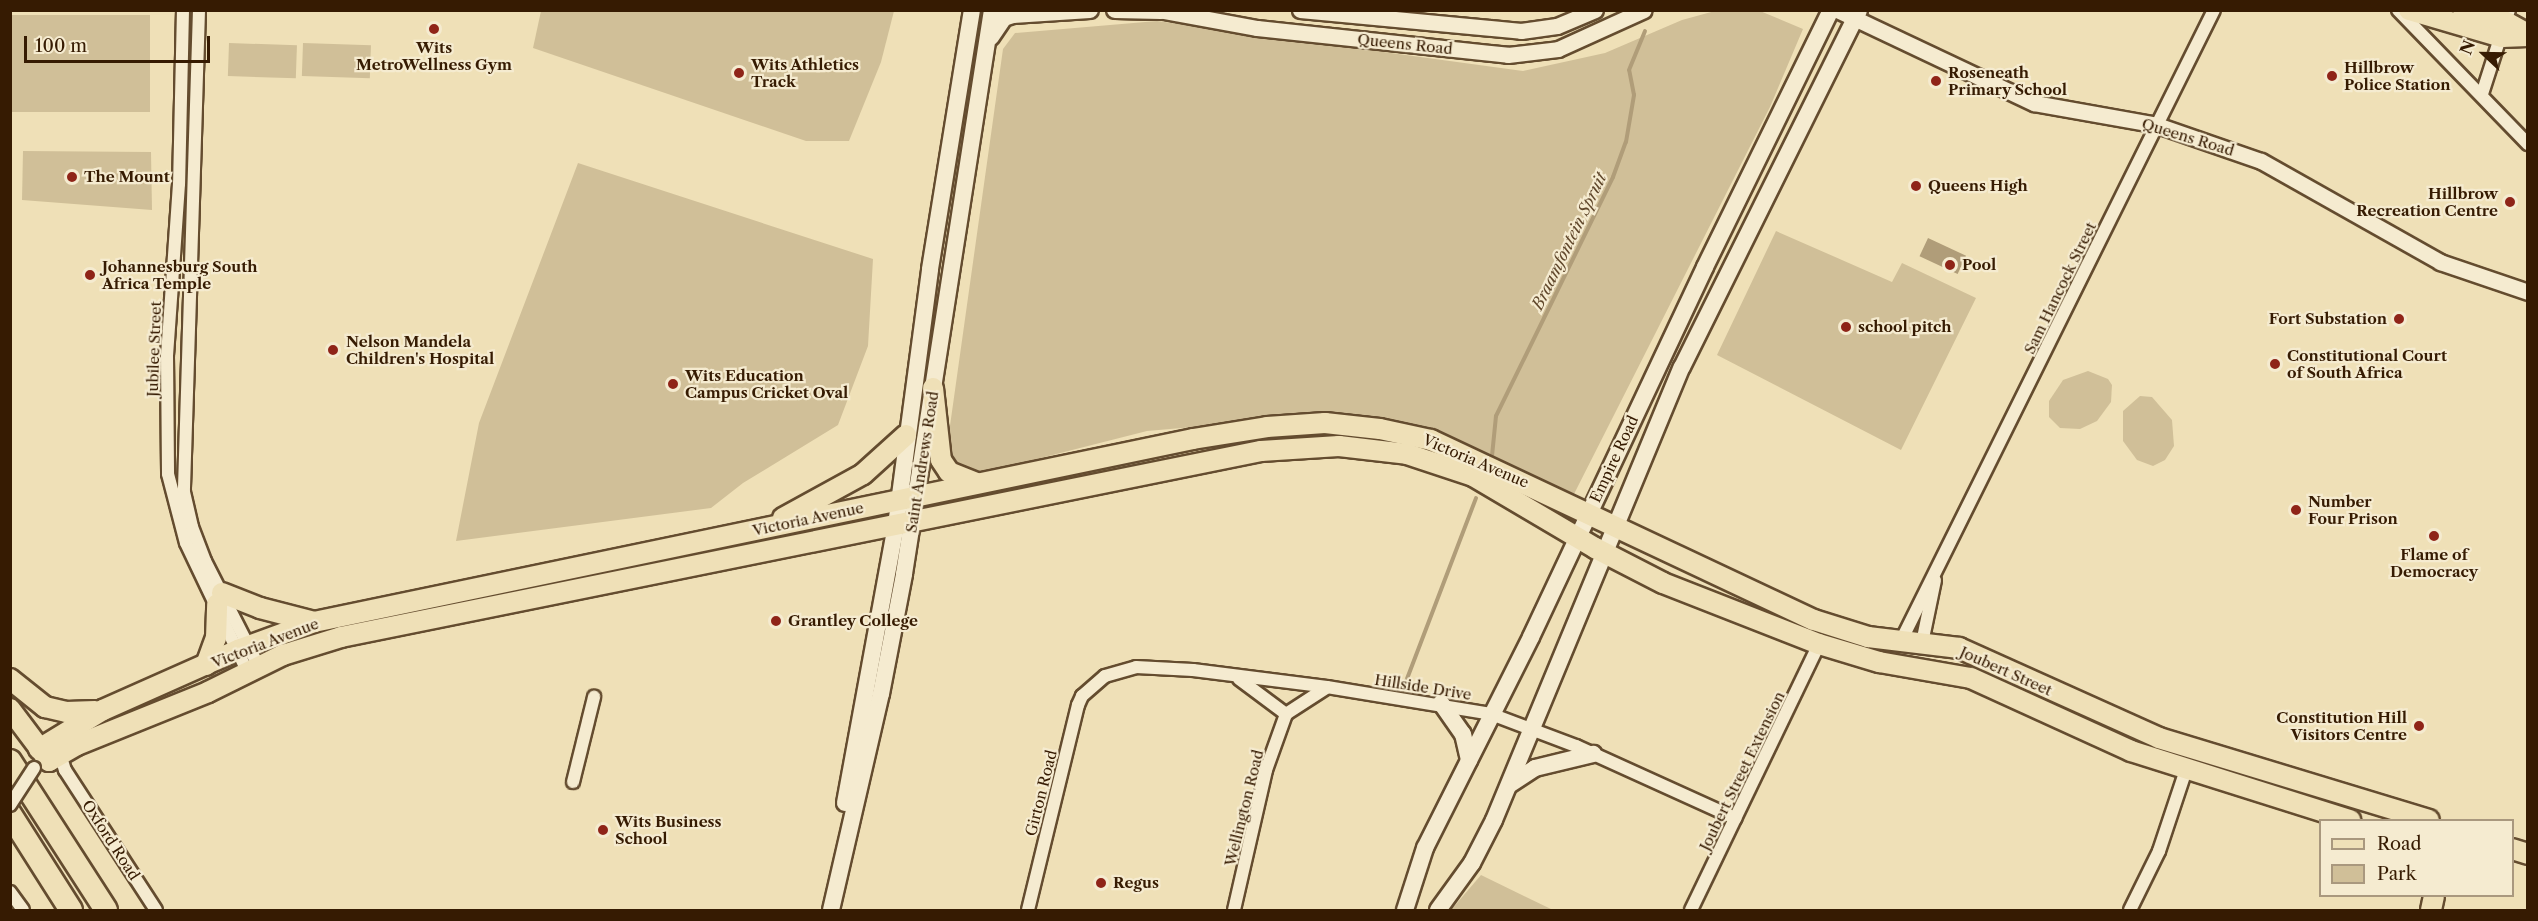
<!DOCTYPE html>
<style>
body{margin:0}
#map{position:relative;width:2538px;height:921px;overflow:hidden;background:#efe0b7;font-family:"Libre Caslon Text",serif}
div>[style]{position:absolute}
.green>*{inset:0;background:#d0bf98;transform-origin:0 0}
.water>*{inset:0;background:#b09d79;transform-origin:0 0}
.stream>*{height:4px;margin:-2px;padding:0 2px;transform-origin:2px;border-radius:2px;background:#b09d79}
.roads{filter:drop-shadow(2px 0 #644c2f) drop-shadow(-2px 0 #644c2f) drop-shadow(0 2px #644c2f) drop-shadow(0 -2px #644c2f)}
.minor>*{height:12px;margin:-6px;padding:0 6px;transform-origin:6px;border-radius:6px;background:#f5ebd0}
.tertiary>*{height:15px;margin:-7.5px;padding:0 7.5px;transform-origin:7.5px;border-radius:7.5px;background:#f5ebd0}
.secondary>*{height:16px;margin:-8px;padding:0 8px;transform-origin:8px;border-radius:8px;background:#f5ebd0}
.primary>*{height:20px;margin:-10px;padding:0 10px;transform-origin:10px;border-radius:10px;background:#efe0b7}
.motorway>*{height:22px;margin:-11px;padding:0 11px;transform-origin:11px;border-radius:11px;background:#efe0b7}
.bridges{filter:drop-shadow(2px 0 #644c2f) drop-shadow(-2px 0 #644c2f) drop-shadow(0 2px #644c2f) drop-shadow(0 -2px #644c2f)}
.minor-bridge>*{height:12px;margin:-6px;padding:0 6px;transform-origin:6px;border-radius:6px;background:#f5ebd0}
.dots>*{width:16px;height:16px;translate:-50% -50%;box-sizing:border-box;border:3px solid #f5ebd0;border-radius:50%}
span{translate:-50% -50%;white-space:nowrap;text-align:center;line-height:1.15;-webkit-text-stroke:4.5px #f5ebd0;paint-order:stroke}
.street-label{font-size:15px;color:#361b02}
.poi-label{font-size:15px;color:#361b02;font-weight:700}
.left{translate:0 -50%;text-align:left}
.right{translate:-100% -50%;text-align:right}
.water-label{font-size:16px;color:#61482c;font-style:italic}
.frame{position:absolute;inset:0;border:12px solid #361b02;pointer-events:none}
.legend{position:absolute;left:2319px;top:819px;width:195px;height:78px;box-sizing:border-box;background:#f5ebd0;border:2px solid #a9987e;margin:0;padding:8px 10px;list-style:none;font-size:18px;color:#361b02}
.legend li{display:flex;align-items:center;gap:12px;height:30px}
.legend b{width:30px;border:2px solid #a9987e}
.north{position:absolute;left:2454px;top:24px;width:60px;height:60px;-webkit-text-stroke:4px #f5ebd0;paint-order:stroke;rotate:292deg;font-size:16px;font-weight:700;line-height:24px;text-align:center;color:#361b02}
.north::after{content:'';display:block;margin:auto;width:21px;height:27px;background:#361b02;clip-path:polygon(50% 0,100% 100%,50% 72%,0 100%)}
.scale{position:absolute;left:24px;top:36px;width:186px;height:27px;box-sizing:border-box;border:3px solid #361b02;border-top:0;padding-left:8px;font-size:18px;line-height:21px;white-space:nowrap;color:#361b02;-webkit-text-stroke:4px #f5ebd0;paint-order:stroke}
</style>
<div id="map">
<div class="green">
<div style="clip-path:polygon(894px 11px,881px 62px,849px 141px,806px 141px,533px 48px,541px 11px)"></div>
<div style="clip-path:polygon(1715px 11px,1760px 11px,1803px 29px,1770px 107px,1574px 494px,1434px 430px,1308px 417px,1147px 431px,981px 473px,959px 464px,947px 447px,1003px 49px,1015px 33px,1157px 21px,1523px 71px,1605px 53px,1682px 20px)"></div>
<div style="left:11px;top:15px;width:139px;height:97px"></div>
<div style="left:229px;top:43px;width:68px;height:33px;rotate:2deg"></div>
<div style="left:303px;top:43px;width:68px;height:33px;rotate:2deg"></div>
<div style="clip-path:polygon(23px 151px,151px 152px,152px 210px,22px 200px)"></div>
<div style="clip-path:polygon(578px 163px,873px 259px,868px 346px,838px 425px,743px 483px,711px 508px,456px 541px,479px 423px)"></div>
<div style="clip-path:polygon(1776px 231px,1892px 282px,1902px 263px,1976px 298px,1901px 450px,1717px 355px)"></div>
<div style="clip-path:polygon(2088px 371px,2108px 379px,2112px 385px,2111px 402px,2097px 421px,2080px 429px,2060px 428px,2049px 417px,2049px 401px,2063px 380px)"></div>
<div style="clip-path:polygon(2140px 396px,2152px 397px,2172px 420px,2174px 446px,2165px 460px,2153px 466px,2137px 460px,2123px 441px,2123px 411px)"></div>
<div style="clip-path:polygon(1481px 875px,1553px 910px,1451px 910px)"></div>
</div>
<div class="water">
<div style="left:1928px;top:238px;width:42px;height:20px;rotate:25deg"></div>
</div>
<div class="stream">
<div style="left:1492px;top:456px;width:40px;rotate:-84.3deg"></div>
<div style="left:1496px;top:416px;width:266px;rotate:-63.9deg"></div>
<div style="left:1613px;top:177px;width:37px;rotate:-70deg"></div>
<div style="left:1626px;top:142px;width:48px;rotate:-80.3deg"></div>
<div style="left:1634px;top:95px;width:25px;rotate:-101deg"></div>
<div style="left:1629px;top:70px;width:42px;rotate:-67.7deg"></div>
<div style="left:1405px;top:684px;width:199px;rotate:-69.1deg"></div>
</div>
<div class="roads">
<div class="minor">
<div style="left:183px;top:10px;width:174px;rotate:91.3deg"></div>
<div style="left:179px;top:184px;width:172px;rotate:94deg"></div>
<div style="left:167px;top:356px;width:118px;rotate:89.5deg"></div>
<div style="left:168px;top:474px;width:71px;rotate:75.4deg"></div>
<div style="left:186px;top:543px;width:144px;rotate:64.5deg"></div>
<div style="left:199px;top:10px;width:482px;rotate:91.8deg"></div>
<div style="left:184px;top:492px;width:36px;rotate:77deg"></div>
<div style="left:192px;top:527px;width:36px;rotate:69deg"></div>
<div style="left:205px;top:561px;width:119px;rotate:63deg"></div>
<div style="left:2398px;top:10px;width:187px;rotate:45.9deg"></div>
<div style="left:2482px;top:94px;width:88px;rotate:-72.2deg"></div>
<div style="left:1901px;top:641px;width:704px;rotate:-63.62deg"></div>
<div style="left:1922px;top:643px;width:64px;rotate:-78.3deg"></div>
<div style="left:1239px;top:679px;width:59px;rotate:36.7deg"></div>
<div style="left:60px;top:754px;width:17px;rotate:73deg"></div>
<div style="left:65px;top:770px;width:167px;rotate:57deg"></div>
<div style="left:573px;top:782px;width:88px;rotate:-76.1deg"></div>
<div style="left:10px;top:892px;width:22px;rotate:54deg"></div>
<div style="left:1028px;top:910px;width:211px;rotate:-76.3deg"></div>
<div style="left:1078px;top:705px;width:10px;rotate:-66deg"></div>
<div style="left:1082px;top:696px;width:30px;rotate:-41deg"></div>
<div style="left:1105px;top:676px;width:32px;rotate:-16deg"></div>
<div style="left:1136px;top:667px;width:57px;rotate:3deg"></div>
<div style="left:1193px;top:670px;width:135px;rotate:7.2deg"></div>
<div style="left:1327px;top:687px;width:166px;rotate:9.3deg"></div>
<div style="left:1491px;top:714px;width:91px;rotate:20.6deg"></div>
<div style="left:1576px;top:746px;width:175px;rotate:24.4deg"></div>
<div style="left:1234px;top:910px;width:144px;rotate:-77.1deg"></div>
<div style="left:1266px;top:770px;width:59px;rotate:-70.3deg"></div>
<div style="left:1286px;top:714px;width:48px;rotate:-33deg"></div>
<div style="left:1691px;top:910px;width:295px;rotate:-64.3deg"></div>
<div style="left:2130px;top:910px;width:66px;rotate:-63.8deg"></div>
<div style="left:2159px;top:851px;width:85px;rotate:-71.6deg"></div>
</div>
<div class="tertiary">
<div style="left:1159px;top:10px;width:100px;rotate:10.4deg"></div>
<div style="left:1257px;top:28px;width:252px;rotate:6.1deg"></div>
<div style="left:1508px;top:55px;width:50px;rotate:-6.8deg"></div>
<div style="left:1558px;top:49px;width:94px;rotate:-24.4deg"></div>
<div style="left:1300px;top:10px;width:222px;rotate:5.4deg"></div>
<div style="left:1521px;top:31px;width:36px;rotate:-8deg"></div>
<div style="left:1557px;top:26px;width:41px;rotate:-22.8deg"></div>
<div style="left:1837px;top:10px;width:218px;rotate:25.3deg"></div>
<div style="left:2034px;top:103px;width:125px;rotate:10.1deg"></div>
<div style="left:2157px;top:125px;width:110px;rotate:19.1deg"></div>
<div style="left:2261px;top:161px;width:206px;rotate:29.4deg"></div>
<div style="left:2440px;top:262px;width:93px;rotate:18.8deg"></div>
</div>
<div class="secondary">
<div style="left:1115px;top:10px;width:46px;rotate:1.2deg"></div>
<div style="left:991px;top:37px;width:23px;rotate:-56deg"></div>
<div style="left:1004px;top:18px;width:9px;rotate:-18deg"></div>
<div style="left:1013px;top:15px;width:77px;rotate:-3.7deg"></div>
<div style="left:1441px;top:703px;width:38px;rotate:55deg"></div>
<div style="left:1463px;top:734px;width:27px;rotate:77deg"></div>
<div style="left:1509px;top:785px;width:31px;rotate:-33deg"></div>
<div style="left:1535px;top:768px;width:60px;rotate:-13.6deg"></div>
<div style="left:845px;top:803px;width:283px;rotate:-79.6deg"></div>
<div style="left:896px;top:525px;width:258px;rotate:-82.4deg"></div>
<div style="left:930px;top:269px;width:262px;rotate:-80.8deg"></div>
<div style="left:831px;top:910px;width:222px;rotate:-77deg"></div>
<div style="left:881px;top:694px;width:122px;rotate:-79.1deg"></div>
<div style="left:904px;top:574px;width:571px;rotate:-81.13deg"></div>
<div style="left:1405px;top:910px;width:65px;rotate:-72.1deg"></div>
<div style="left:1425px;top:848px;width:236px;rotate:-63.3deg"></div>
<div style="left:1531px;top:637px;width:409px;rotate:-64.8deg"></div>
<div style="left:1705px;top:267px;width:286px;rotate:-63.9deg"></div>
<div style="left:1438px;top:910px;width:58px;rotate:-54.1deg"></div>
<div style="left:1472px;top:863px;width:48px;rotate:-62.9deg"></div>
<div style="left:1494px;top:820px;width:490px;rotate:-67.5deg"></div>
<div style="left:1682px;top:367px;width:398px;rotate:-63.6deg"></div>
</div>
<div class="primary">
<div style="left:2409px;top:10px;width:97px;rotate:16.2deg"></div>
<div style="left:2502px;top:37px;width:26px;rotate:-2deg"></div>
<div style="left:2463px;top:10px;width:45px;rotate:15.6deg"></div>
<div style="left:2506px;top:22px;width:25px;rotate:29deg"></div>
<div style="left:933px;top:388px;width:72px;rotate:83.7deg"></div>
<div style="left:941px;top:460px;width:14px;rotate:56deg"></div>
<div style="left:949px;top:472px;width:29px;rotate:22deg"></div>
<div style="left:783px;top:518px;width:91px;rotate:-28.8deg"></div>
<div style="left:863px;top:474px;width:58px;rotate:-42.2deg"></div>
<div style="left:222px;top:593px;width:41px;rotate:21.5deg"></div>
<div style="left:260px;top:608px;width:56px;rotate:14.5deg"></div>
<div style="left:206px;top:665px;width:29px;rotate:-70deg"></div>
<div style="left:216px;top:638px;width:34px;rotate:-88deg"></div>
<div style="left:10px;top:679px;width:45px;rotate:38.7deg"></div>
<div style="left:45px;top:707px;width:22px;rotate:13deg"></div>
<div style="left:66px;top:712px;width:29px;rotate:-2deg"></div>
<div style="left:10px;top:709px;width:65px;rotate:53.1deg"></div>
<div style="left:49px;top:761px;width:32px;rotate:-30deg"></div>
<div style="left:77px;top:745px;width:141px;rotate:-22deg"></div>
<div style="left:208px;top:692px;width:84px;rotate:-26.3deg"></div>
<div style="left:283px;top:655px;width:61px;rotate:-17.2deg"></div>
<div style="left:341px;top:637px;width:939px;rotate:-11.43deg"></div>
<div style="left:1261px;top:451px;width:78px;rotate:-3.7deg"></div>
<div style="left:1339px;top:446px;width:68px;rotate:6.7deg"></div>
<div style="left:1407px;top:454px;width:70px;rotate:18.4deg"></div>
<div style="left:1473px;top:476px;width:142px;rotate:30.5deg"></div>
<div style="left:1595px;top:548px;width:76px;rotate:27.2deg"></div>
<div style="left:1663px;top:583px;width:168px;rotate:21.4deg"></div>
<div style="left:1819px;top:644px;width:63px;rotate:16.7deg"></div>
<div style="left:1879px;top:662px;width:93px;rotate:9.9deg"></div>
<div style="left:1971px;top:678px;width:176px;rotate:24.5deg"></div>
<div style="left:2131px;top:751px;width:230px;rotate:17.5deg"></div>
<div style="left:39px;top:749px;width:75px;rotate:-31.4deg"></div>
<div style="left:103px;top:710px;width:148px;rotate:-24deg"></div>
<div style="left:238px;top:650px;width:81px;rotate:-20.2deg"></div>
<div style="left:314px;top:622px;width:898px;rotate:-11.76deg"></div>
<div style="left:1193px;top:439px;width:75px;rotate:-9.2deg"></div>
<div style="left:1267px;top:427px;width:58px;rotate:-3.9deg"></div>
<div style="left:1325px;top:423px;width:55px;rotate:6.2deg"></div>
<div style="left:1380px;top:429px;width:52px;rotate:12.2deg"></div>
<div style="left:1431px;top:440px;width:423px;rotate:25.2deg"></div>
<div style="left:1814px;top:620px;width:57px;rotate:17.5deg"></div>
<div style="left:1868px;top:637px;width:92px;rotate:6.9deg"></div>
<div style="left:1959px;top:648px;width:219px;rotate:24.2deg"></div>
<div style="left:2159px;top:738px;width:282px;rotate:16.9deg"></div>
<div style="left:2512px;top:849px;width:17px;rotate:17deg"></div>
<div style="left:2431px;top:910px;width:14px;rotate:-78deg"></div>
</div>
<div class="motorway">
<div style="left:10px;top:761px;width:177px;rotate:57.2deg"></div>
<div style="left:10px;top:814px;width:114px;rotate:57.6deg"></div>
</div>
</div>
<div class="bridges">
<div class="minor-bridge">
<div style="left:10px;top:805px;width:44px;rotate:-57deg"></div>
</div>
</div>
<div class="dots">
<div style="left:434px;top:29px;background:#8f2418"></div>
<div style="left:739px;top:73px;background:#8f2418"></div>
<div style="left:2332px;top:76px;background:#8f2418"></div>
<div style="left:1936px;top:81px;background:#8f2418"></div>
<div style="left:72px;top:177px;background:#8f2418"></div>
<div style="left:1916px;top:186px;background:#8f2418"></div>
<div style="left:2510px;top:202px;background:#8f2418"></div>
<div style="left:1950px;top:265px;background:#8f2418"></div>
<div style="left:90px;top:275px;background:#8f2418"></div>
<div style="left:2399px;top:319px;background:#8f2418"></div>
<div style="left:1846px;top:327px;background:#8f2418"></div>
<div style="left:333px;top:350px;background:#8f2418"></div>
<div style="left:2275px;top:364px;background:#8f2418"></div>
<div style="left:673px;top:384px;background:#8f2418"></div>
<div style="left:2296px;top:510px;background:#8f2418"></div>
<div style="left:2434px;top:536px;background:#8f2418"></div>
<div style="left:776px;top:621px;background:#8f2418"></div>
<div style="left:2419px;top:726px;background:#8f2418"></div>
<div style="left:603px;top:830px;background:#8f2418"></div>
<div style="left:1101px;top:883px;background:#8f2418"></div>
</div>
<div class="street-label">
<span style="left:1405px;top:44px;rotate:6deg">Queens Road</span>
<span style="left:2188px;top:137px;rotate:17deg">Queens Road</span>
<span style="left:2060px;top:288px;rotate:-64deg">Sam Hancock Street</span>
<span style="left:154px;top:349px;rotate:-88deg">Jubilee Street</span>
<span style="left:1614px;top:459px;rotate:-65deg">Empire Road</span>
<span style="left:1476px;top:461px;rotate:23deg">Victoria Avenue</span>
<span style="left:922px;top:462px;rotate:-81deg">Saint Andrews Road</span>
<span style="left:808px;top:519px;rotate:-12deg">Victoria Avenue</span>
<span style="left:265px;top:643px;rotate:-21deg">Victoria Avenue</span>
<span style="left:2006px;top:671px;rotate:24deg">Joubert Street</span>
<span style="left:1423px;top:687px;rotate:9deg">Hillside Drive</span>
<span style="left:1742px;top:771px;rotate:-64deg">Joubert Street Extension</span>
<span style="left:1041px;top:793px;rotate:-76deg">Girton Road</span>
<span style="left:1244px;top:808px;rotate:-76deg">Wellington Road</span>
<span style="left:111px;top:840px;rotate:57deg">Oxford Road</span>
</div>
<div class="poi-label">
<span style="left:434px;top:56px">Wits<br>MetroWellness Gym</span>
<span class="left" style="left:751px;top:73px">Wits Athletics<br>Track</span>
<span class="left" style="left:2344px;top:76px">Hillbrow<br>Police Station</span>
<span class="left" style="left:1948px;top:81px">Roseneath<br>Primary School</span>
<span class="left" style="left:84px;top:177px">The Mount</span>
<span class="left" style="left:1928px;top:186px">Queens High</span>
<span class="right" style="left:2498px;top:202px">Hillbrow<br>Recreation Centre</span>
<span class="left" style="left:1962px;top:265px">Pool</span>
<span class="left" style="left:102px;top:275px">Johannesburg South<br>Africa Temple</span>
<span class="right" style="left:2387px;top:319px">Fort Substation</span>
<span class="left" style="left:1858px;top:327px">school pitch</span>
<span class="left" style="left:346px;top:350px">Nelson Mandela<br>Children's Hospital</span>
<span class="left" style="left:2287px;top:364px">Constitutional Court<br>of South Africa</span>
<span class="left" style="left:685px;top:384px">Wits Education<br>Campus Cricket Oval</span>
<span class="left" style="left:2308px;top:510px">Number<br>Four Prison</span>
<span style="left:2434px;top:563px">Flame of<br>Democracy</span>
<span class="left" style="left:788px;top:621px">Grantley College</span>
<span class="right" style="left:2407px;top:726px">Constitution Hill<br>Visitors Centre</span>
<span class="left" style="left:615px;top:830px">Wits Business<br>School</span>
<span class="left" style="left:1113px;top:883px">Regus</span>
</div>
<div class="water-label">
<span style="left:1569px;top:241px;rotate:-64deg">Braamfontein Spruit</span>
</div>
<div class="frame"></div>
<ul class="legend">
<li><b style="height:8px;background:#efe0b7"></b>Road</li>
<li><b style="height:16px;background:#d0bf98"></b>Park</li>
</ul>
<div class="north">N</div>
<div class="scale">100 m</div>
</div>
